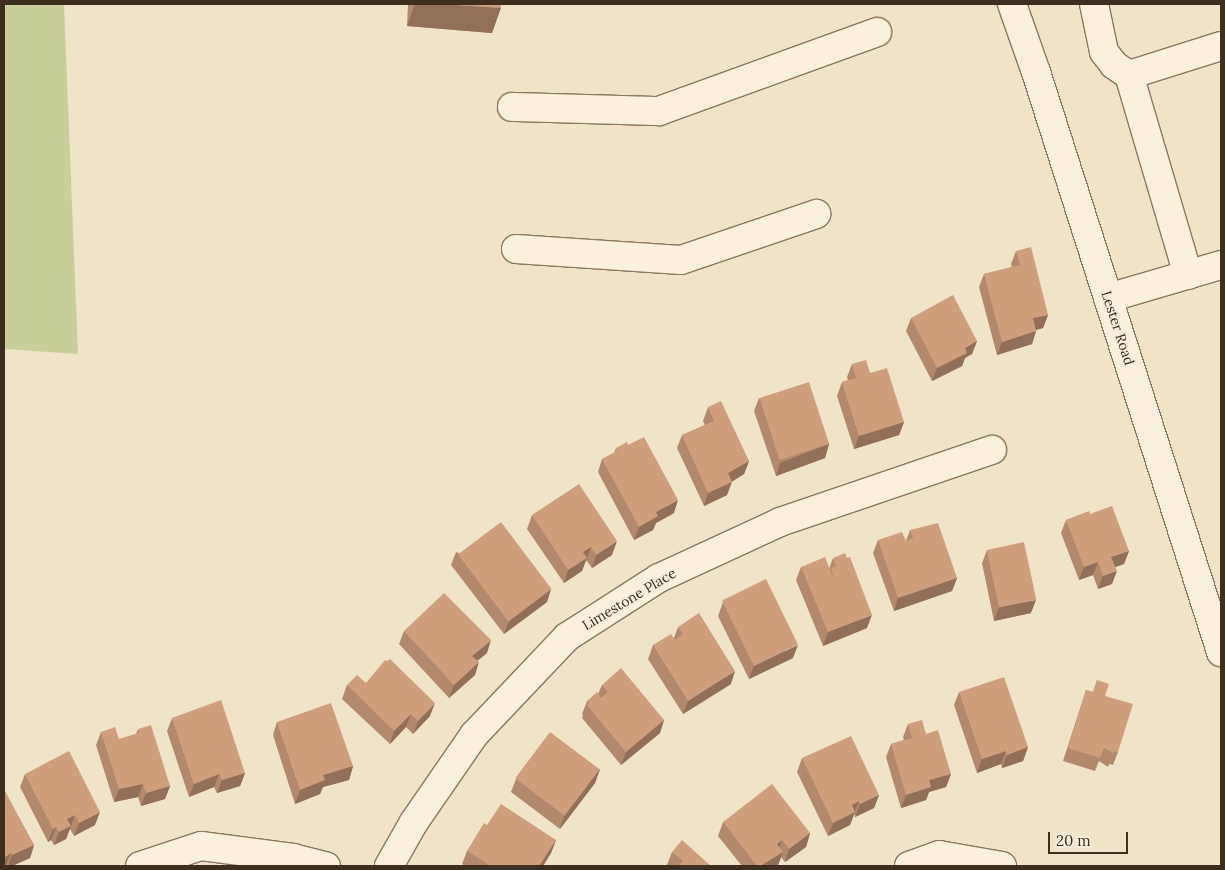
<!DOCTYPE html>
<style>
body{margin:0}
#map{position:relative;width:1225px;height:870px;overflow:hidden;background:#f0e4c8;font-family:Lora,serif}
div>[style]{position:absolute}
.green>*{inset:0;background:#c9cf9b}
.roads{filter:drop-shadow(1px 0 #8d765c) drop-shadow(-1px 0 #8d765c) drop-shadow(0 1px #8d765c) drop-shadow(0 -1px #8d765c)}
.minor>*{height:28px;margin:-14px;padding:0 14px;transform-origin:14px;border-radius:14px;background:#faf1dc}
.wall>*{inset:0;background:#b2896c}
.shaded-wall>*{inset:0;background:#916f58}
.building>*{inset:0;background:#cf9f7d;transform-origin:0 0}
span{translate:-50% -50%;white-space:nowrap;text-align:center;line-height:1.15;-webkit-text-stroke:4px #f7eed8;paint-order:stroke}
.street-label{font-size:14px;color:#3d2e20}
.frame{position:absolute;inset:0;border:5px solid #3d2e20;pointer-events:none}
.scale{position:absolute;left:1048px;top:832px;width:80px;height:22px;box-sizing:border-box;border:2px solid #3d2e20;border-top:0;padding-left:6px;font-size:15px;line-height:18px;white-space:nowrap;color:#3d2e20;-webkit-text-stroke:4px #f7eed8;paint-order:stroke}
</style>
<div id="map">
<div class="green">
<div style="clip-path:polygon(4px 4px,64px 4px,78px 354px,4px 349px)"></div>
</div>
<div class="roads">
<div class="minor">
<div style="left:1012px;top:4px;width:72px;rotate:70.6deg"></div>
<div style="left:1036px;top:72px;width:609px;rotate:72.31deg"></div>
<div style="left:1094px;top:4px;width:49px;rotate:78.2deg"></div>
<div style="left:1104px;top:52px;width:16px;rotate:52deg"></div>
<div style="left:1114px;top:65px;width:18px;rotate:34deg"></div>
<div style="left:512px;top:107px;width:147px;rotate:1.6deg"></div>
<div style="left:659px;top:111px;width:232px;rotate:-19.9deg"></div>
<div style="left:516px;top:249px;width:165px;rotate:3.8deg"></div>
<div style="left:681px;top:260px;width:143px;rotate:-18.8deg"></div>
<div style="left:1188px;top:275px;width:209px;rotate:-106.4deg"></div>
<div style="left:1129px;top:75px;width:96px;rotate:-17.5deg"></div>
<div style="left:1108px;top:298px;width:118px;rotate:-16.3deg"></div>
<div style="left:140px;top:866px;width:64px;rotate:-18.2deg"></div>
<div style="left:201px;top:846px;width:93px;rotate:7.4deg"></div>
<div style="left:293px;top:858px;width:34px;rotate:14deg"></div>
<div style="left:389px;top:866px;width:51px;rotate:-60.4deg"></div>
<div style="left:414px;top:822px;width:106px;rotate:-55.4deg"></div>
<div style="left:474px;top:735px;width:135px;rotate:-46.5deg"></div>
<div style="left:567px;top:637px;width:109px;rotate:-32.7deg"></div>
<div style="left:659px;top:578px;width:133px;rotate:-24.8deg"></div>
<div style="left:780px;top:522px;width:224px;rotate:-18.8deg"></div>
<div style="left:909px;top:866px;width:32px;rotate:-20deg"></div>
<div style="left:939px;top:855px;width:64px;rotate:9.9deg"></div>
</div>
</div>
<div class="wall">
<div style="clip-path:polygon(408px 4px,501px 4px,492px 33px,407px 26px)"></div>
<div style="clip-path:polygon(1016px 251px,1048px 315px,1043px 328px,1036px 330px,1036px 331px,1032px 344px,997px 355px,979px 287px,984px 274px,1012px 267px,1011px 264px)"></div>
<div style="clip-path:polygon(911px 318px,977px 341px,972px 354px,965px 358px,962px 366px,932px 381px,906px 331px)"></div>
<div style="clip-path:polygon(852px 364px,870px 373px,904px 422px,899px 435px,854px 449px,837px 396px,842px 382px,848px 380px,847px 377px)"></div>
<div style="clip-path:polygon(759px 398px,829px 444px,825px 458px,776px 476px,754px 411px)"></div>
<div style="clip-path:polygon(708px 407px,749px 461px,744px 474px,731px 482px,727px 495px,704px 506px,677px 448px,682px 435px,705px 425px,703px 421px)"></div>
<div style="clip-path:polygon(616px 448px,674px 513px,656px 523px,653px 530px,634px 540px,598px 472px,602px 459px,614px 453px)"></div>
<div style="clip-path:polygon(1090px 514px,1129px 551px,1124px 564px,1115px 567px,1112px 584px,1098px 589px,1093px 575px,1079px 580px,1061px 533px,1066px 520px)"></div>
<div style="clip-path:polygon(532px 515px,612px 555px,592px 568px,586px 560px,582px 571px,564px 583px,527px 529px)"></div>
<div style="clip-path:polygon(910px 530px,957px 578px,952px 591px,894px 611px,873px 553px,878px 540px,906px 541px)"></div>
<div style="clip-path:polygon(987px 550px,1031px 613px,994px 621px,982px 563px)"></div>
<div style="clip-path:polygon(456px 552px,551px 589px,547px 602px,504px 634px,451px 565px)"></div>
<div style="clip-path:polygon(833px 558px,867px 628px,823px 646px,796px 580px,801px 567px,829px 569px)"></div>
<div style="clip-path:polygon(723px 602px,793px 658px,749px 679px,718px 616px)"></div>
<div style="clip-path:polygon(678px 627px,731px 684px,683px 714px,648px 659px,653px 645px,674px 638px)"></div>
<div style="clip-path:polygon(404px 631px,487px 653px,477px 661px,475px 675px,449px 698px,399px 644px)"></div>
<div style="clip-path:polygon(1097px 680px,1105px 696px,1118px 752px,1113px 765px,1109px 764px,1108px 767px,1099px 761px,1095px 771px,1063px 761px,1086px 690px,1093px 692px)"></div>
<div style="clip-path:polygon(366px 683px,430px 716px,413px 734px,406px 727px,390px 744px,342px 699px,347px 685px)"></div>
<div style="clip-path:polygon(602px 685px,664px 720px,660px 733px,621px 765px,582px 718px,583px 715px,582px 714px,587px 701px,598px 694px)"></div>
<div style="clip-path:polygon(959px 692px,1028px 747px,1023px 761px,1002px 768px,1001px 764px,977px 773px,954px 705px)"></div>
<div style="clip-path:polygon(172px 718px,245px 773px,240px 786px,217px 793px,214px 787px,189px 797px,167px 731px)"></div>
<div style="clip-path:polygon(277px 722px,353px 766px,349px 780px,323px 787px,320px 794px,295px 804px,273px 735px)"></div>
<div style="clip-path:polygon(908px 724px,926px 734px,951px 774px,946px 787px,929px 792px,926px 800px,901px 808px,886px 757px,891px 744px,904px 740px,903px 737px)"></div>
<div style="clip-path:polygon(138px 729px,170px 786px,165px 799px,141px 806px,138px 797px,114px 802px,96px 745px,101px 732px,119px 739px,136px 734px)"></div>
<div style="clip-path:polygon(802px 758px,879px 795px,874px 808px,855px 817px,855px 815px,854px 815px,850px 825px,828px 836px,797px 772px)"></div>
<div style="clip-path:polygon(600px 769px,595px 783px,560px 829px,511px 792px,516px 779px)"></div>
<div style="clip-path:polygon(25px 774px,95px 825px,74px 836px,70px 829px,66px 839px,54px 845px,51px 840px,48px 842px,20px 787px)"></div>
<div style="clip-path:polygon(4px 792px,34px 845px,30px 858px,12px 866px,4px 866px)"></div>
<div style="clip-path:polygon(723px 822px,810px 833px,806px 847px,785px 862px,781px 857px,778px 865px,777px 866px,742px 866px,718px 836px)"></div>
<div style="clip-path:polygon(487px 825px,556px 840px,551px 853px,543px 866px,466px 866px,462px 864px,467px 851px)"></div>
<div style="clip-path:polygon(672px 852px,711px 866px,669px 866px,667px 865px)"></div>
</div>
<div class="shaded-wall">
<div style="clip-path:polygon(415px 4px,441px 4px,501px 8px,492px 33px,407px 26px)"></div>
<div style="clip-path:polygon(1048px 315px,1043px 328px,1029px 332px,1033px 318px)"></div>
<div style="clip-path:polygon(1036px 331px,1032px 344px,997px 355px,1002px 342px)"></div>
<div style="clip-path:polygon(977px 341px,972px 354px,965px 358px,962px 366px,932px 381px,937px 368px,965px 348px)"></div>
<div style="clip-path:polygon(904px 422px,899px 435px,854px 449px,859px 436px)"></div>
<div style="clip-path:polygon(829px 444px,825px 458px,776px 476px,780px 463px)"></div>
<div style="clip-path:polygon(749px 461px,744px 474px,725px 486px,732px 482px,727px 495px,704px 506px,708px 493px,728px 473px)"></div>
<div style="clip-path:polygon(678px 500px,674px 513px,656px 523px,653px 530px,634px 540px,639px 527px,656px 512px)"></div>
<div style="clip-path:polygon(617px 541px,612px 555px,592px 568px,596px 555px)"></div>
<div style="clip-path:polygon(591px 547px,582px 571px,564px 583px,568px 570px,583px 552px)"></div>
<div style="clip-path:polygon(1129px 551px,1124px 564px,1107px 570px,1111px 557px)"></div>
<div style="clip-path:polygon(1098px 562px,1093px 575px,1079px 580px,1084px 567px)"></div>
<div style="clip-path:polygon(1117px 571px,1112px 584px,1098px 589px,1103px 576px)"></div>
<div style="clip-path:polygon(957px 578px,952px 591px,894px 611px,898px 598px)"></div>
<div style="clip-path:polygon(551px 589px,547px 602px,504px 634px,509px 621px)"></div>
<div style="clip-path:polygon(1036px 600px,1031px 613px,994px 621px,999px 607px)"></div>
<div style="clip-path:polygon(872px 615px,867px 628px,823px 646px,828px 632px)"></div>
<div style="clip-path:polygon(491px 640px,487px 653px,467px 669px,472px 656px)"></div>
<div style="clip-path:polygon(798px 645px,793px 658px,749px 679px,754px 666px)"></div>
<div style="clip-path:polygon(479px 662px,475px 675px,449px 698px,454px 685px)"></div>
<div style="clip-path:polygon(735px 671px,731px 684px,683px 714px,688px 701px)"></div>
<div style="clip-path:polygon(435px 703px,430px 716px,413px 734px,418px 721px)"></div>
<div style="clip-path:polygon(411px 714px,406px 727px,390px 744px,394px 731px)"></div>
<div style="clip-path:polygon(664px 720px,660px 733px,621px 765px,626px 752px)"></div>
<div style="clip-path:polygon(1028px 747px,1023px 761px,1002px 768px,1007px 755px)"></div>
<div style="clip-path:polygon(1006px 751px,1001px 764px,977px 773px,982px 759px)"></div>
<div style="clip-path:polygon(353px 766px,349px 780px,323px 787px,320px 794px,295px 804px,300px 790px,323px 775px)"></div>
<div style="clip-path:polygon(600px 769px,595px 783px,560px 829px,564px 816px)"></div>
<div style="clip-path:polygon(245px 773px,240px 786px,217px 793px,222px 780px)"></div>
<div style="clip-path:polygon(219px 774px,214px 787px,189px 797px,194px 784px)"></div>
<div style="clip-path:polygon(951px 774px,946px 787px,929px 792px,926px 800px,901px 808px,906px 795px,929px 780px)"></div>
<div style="clip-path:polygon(143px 784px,138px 797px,114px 802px,119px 789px)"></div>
<div style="clip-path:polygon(170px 786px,165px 799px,141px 806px,146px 793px)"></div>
<div style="clip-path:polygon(879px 795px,874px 808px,855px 817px,860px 804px)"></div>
<div style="clip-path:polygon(859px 801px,850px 825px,828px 836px,833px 823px,852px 805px)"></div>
<div style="clip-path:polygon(100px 812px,95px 825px,74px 836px,79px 823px)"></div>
<div style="clip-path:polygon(75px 815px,66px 839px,54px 845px,59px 832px,67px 819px)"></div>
<div style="clip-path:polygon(56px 827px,51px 840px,48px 842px,53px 829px)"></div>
<div style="clip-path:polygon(810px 833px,806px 847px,785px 862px,789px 849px)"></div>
<div style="clip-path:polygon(556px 840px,551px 853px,543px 866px,539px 866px)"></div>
<div style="clip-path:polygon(782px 840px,778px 853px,777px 844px)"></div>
<div style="clip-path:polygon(34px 845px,30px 858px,12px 866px,8px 866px,12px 855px)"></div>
<div style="clip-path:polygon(783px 852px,778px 865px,777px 866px,760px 866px)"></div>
<div style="clip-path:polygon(11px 853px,6px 866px,4px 866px,4px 858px)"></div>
</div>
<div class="building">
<div style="clip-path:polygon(441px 4px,501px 4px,501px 8px)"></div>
<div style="clip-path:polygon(1031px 247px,1048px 315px,1033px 318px,1036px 331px,1002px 342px,984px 274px,1020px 265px,1016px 251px)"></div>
<div style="clip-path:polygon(953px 295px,977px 341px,965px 348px,967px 353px,937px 368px,911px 318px)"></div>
<div style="clip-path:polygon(866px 360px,870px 373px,887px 368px,904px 422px,859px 436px,842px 382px,856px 378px,852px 364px)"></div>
<div style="left:809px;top:382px;width:65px;height:52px;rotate:72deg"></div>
<div style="clip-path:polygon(721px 401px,749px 461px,728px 473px,732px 482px,708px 493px,682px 435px,714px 421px,708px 407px)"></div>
<div style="clip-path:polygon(644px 437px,678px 500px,656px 512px,658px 516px,639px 527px,602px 459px,617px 451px,616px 448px,627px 442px,628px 445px)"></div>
<div style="clip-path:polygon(579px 484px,617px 541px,596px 555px,591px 547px,583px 552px,587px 558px,568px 570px,532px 515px)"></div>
<div style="clip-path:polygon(1112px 506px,1129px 551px,1111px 557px,1117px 571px,1103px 576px,1098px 562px,1084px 567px,1066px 520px,1089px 511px,1090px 514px)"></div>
<div style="left:501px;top:522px;width:84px;height:54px;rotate:53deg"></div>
<div style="clip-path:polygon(938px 523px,957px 578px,898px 598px,878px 540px,902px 532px,906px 541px,913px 538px,910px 530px)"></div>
<div style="left:1024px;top:542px;width:59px;height:38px;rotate:78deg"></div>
<div style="clip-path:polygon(845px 553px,847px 558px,850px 557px,872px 615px,828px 632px,801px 567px,825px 557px,834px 580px,831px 568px,836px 566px,833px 558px)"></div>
<div style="left:766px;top:579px;width:73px;height:49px;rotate:64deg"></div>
<div style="clip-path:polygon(444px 593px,491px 640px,472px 656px,479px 662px,454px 685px,404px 631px)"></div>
<div style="clip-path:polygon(699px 613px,735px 671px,688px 701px,653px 645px,671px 634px,675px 640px,683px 634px,678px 627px)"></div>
<div style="clip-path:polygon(390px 659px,435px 703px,418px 721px,411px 714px,394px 731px,347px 685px,357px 675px,366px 683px,385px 660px,387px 661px)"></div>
<div style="clip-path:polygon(621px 668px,664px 720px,626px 752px,587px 705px,589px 703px,587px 701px,597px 692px,601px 698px,608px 692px,602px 685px)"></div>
<div style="clip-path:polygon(1004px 677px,1028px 747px,1007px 755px,1006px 751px,982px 759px,959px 692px)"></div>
<div style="clip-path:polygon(1097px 680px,1109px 684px,1105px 696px,1133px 704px,1118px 752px,1114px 751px,1113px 753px,1104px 748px,1100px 758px,1068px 748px,1086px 690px,1093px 692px)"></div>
<div style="clip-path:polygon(221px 700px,245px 773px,222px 780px,219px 774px,194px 784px,172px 718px)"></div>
<div style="clip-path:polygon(331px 703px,353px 766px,323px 775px,325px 780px,300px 790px,277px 722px)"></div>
<div style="clip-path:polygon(922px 720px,926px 734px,938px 730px,951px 774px,929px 780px,931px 787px,906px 795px,891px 744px,912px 738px,908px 724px)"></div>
<div style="clip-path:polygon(151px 725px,170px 786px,146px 793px,143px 784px,119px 789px,101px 732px,115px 727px,119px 739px,139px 733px,138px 729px)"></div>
<div style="left:550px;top:732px;width:62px;height:58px;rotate:37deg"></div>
<div style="clip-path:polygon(851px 736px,879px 795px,860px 804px,859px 801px,852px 805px,855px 812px,833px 823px,802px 758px)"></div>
<div style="clip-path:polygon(69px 751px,100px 812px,79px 823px,75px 815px,67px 819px,71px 826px,59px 832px,56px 827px,53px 829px,25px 774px)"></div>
<div style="clip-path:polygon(772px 784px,810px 833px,789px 849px,782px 840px,777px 844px,783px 852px,760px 866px,757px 866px,723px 822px)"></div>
<div style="clip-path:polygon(5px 791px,34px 845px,12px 855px,11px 853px,4px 858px,4px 792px)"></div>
<div style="clip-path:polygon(501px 804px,556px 840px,539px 866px,491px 866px,467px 851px,484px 823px,487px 825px)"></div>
<div style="clip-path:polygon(682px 840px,711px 866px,678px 866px,683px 861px,672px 852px)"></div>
</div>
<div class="street-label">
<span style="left:1118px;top:328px;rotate:72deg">Lester Road</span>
<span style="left:629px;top:599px;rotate:-31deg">Limestone Place</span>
</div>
<div class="frame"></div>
<div class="scale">20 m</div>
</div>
